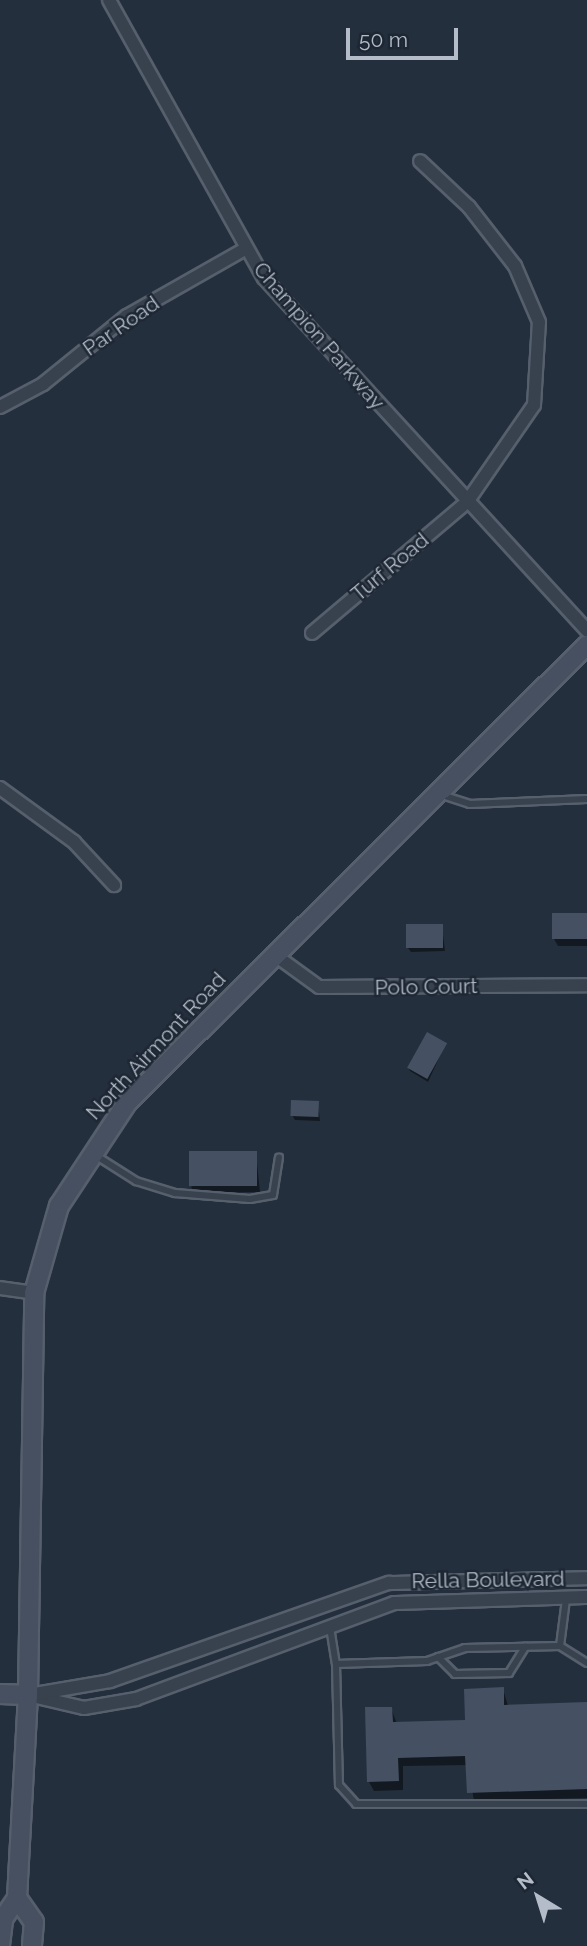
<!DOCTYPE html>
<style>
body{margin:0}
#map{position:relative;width:587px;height:1946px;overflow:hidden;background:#242f3e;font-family:Raleway,sans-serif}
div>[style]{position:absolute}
.shadow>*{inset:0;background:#0007}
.building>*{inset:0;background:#455162;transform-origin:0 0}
.roads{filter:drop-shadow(2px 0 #565f6c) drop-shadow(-2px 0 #565f6c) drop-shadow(0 2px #565f6c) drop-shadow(0 -2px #565f6c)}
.lane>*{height:6px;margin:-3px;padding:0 3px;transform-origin:3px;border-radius:3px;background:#38414e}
.street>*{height:12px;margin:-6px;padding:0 6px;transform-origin:6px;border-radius:6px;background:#38414e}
.secondary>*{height:18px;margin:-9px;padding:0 9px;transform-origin:9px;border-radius:9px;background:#465061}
span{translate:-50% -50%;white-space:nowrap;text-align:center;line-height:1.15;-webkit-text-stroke:5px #1d2633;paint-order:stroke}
.street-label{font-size:21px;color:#b4bcc9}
.north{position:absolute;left:503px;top:1862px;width:70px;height:70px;-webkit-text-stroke:5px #1d2633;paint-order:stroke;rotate:322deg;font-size:19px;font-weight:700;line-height:28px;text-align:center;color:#b4bcc9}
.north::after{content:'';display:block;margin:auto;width:24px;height:32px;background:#b4bcc9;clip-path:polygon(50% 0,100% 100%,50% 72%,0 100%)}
.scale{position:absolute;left:346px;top:28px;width:112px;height:32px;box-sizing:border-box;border:4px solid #b4bcc9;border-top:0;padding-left:9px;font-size:21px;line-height:24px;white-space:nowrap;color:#b4bcc9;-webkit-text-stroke:5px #1d2633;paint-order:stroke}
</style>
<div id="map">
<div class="shadow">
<div style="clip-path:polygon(587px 914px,587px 946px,558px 946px,554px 939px)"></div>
<div style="clip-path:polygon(442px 926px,445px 951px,411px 952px,408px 948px)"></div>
<div style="clip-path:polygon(445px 1045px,428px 1082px,410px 1071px,408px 1067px)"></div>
<div style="clip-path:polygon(318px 1103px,320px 1121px,295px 1120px,292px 1115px)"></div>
<div style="clip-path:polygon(256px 1153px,260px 1192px,195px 1193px,191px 1187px)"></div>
<div style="clip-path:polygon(503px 1689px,508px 1706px,587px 1704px,587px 1798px,474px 1801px,468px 1765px,403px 1766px,403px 1790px,374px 1791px,369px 1782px,391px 1708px,397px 1724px,467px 1722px)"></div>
</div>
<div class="building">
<div style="left:552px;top:913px;width:35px;height:26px"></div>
<div style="left:443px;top:924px;width:24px;height:37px;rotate:90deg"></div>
<div style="left:427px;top:1032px;width:23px;height:41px;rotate:29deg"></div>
<div style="left:291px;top:1100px;width:28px;height:16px;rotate:2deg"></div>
<div style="left:257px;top:1151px;width:35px;height:68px;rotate:90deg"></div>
<div style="clip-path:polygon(504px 1687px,504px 1705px,587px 1702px,587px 1789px,467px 1793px,465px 1756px,398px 1758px,399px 1781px,367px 1782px,365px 1707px,392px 1707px,393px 1722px,465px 1720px,464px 1689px)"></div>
</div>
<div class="roads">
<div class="lane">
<div style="left:442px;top:795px;width:29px;rotate:18deg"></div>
<div style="left:470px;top:804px;width:117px;rotate:-2.4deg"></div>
<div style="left:95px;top:1155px;width:49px;rotate:32.4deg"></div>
<div style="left:136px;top:1181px;width:41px;rotate:17.1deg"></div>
<div style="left:175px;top:1193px;width:75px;rotate:4.6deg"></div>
<div style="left:250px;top:1199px;width:23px;rotate:-10deg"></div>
<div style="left:273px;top:1195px;width:38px;rotate:-81deg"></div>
<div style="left:330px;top:1627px;width:37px;rotate:81deg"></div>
<div style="left:336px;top:1664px;width:91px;rotate:-1.9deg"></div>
<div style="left:427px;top:1661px;width:40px;rotate:-18.9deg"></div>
<div style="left:465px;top:1648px;width:95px;rotate:-1.2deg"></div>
<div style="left:560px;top:1646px;width:47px;rotate:-82.7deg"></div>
<div style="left:560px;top:1646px;width:32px;rotate:32deg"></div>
<div style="left:438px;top:1657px;width:24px;rotate:45deg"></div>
<div style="left:455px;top:1674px;width:54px;rotate:-1.1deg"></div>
<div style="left:509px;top:1673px;width:31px;rotate:-58deg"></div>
<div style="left:336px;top:1664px;width:121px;rotate:88.6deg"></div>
<div style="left:339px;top:1785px;width:25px;rotate:48deg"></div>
<div style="left:356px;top:1804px;width:231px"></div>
</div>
<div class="street">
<div style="left:109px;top:0;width:318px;rotate:60.9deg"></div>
<div style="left:264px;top:278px;width:478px;rotate:47.5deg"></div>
<div style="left:0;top:407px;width:49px;rotate:-28.1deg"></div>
<div style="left:43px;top:384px;width:108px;rotate:-39deg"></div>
<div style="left:127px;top:316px;width:136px;rotate:-29.6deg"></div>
<div style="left:312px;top:633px;width:203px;rotate:-40.2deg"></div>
<div style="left:467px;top:502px;width:118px;rotate:-55.4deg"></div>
<div style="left:534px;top:405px;width:83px;rotate:-86.6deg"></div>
<div style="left:539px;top:322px;width:61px;rotate:-113.2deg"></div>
<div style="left:515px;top:266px;width:75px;rotate:-127.9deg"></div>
<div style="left:469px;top:207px;width:67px;rotate:-136.8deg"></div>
<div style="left:0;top:788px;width:92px;rotate:36.1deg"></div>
<div style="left:74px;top:842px;width:59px;rotate:47.1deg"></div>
<div style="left:275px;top:955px;width:54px;rotate:36deg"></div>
<div style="left:319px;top:987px;width:268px;rotate:-0.4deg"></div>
<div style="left:0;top:1288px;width:34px;rotate:8deg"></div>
<div style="left:28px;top:1695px;width:57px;rotate:13.1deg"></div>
<div style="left:84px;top:1708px;width:53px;rotate:-9.8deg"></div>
<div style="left:136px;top:1699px;width:275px;rotate:-20.4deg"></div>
<div style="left:394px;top:1603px;width:193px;rotate:-1.8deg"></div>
<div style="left:29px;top:1695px;width:82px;rotate:-9.8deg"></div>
<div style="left:110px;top:1681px;width:296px;rotate:-19.4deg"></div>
<div style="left:389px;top:1583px;width:198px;rotate:-1.4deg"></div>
</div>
<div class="secondary">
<div style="left:0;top:1694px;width:28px;rotate:2deg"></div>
<div style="left:17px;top:1898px;width:29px;rotate:55deg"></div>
<div style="left:34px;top:1922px;width:24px;rotate:95deg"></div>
<div style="left:0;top:1945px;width:26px;rotate:-83deg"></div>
<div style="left:3px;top:1919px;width:25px;rotate:-56deg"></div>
<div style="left:17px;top:1898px;width:203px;rotate:-86.9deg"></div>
<div style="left:28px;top:1695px;width:402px;rotate:-89.1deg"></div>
<div style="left:34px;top:1293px;width:91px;rotate:-74deg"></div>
<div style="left:59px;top:1206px;width:123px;rotate:-56.6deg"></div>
<div style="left:127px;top:1103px;width:649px;rotate:-44.88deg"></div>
</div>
</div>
<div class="street-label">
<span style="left:121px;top:326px;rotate:-35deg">Par Road</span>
<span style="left:319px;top:336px;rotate:49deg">Champion Parkway</span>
<span style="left:390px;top:567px;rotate:-40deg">Turf Road</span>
<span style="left:426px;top:987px;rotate:-1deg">Polo Court</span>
<span style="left:156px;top:1046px;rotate:-47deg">North Airmont Road</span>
<span style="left:488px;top:1580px;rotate:-1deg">Rella Boulevard</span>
</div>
<div class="north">N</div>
<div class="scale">50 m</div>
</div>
